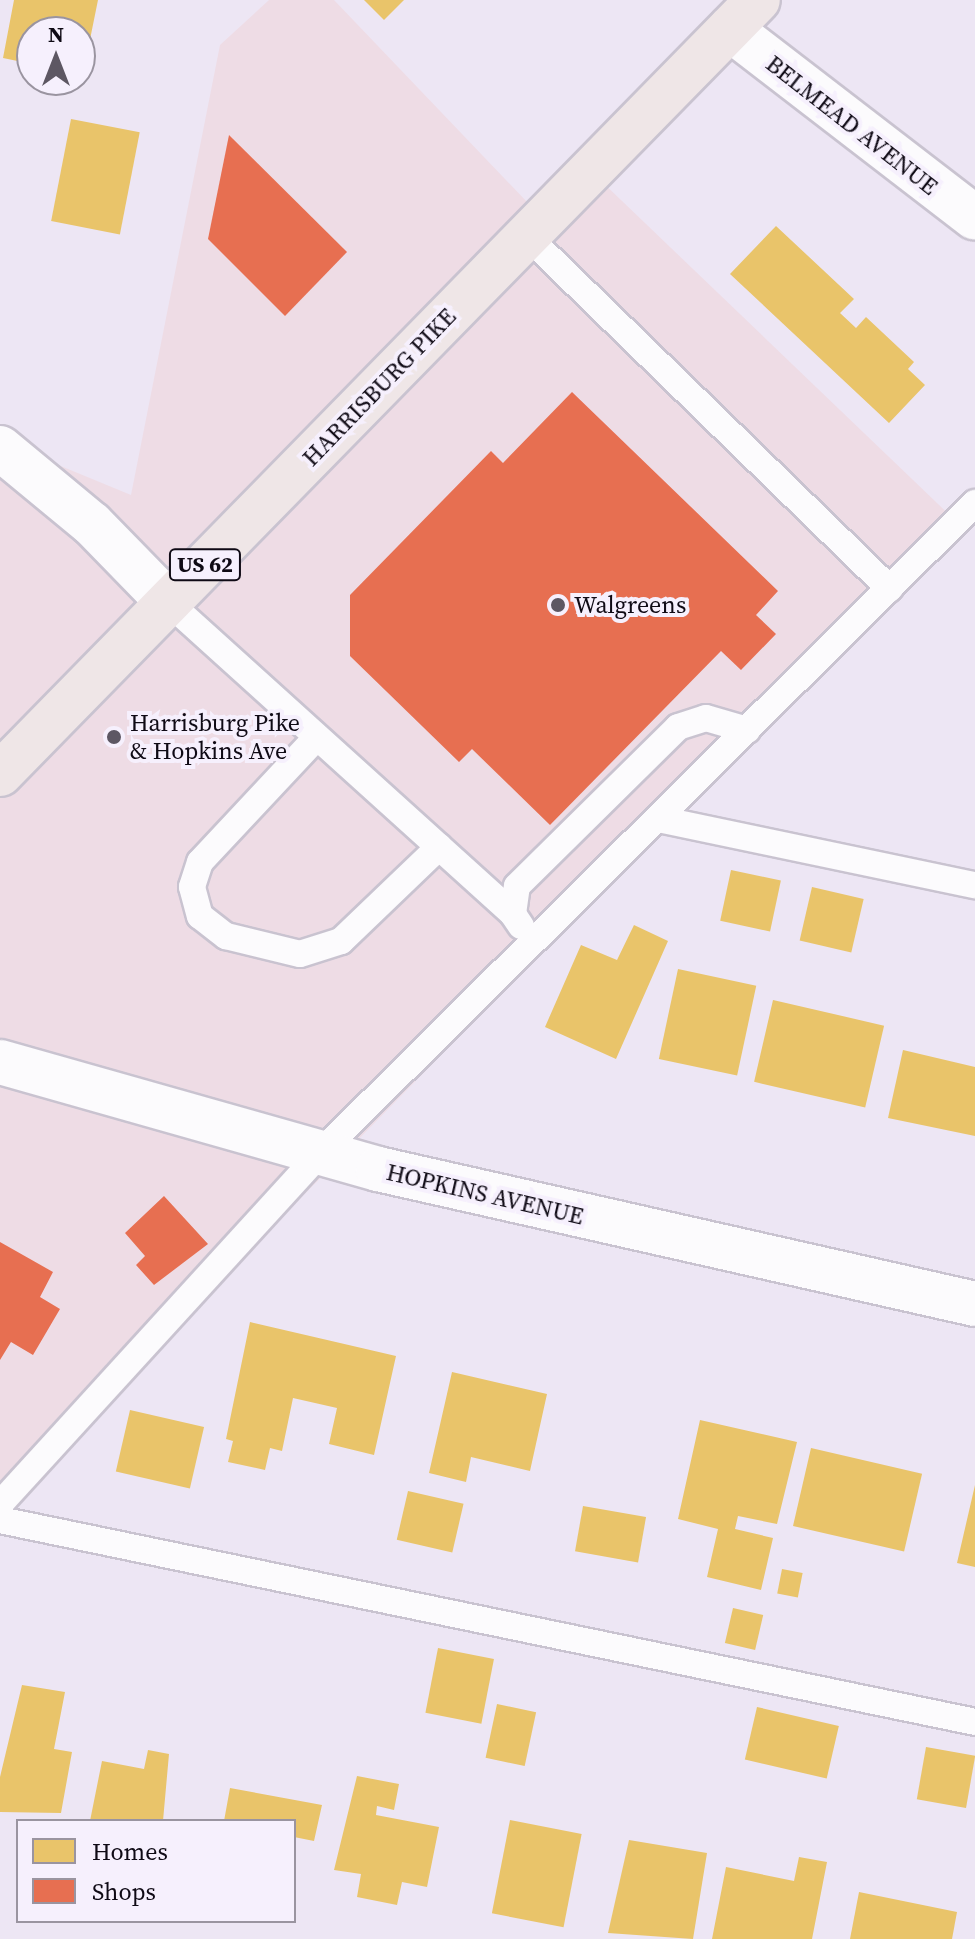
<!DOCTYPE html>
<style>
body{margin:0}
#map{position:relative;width:975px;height:1939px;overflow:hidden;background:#ede6f4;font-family:"Source Serif 4",serif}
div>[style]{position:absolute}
.commercial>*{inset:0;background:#eedce5}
.homes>*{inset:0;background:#e9c46a;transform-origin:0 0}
.shops>*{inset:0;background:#e76f51}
.roads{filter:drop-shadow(2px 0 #c9c3d0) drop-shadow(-2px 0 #c9c3d0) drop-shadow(0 2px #c9c3d0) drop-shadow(0 -2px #c9c3d0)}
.service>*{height:26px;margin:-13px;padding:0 13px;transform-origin:13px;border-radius:13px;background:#fcfbfd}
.minor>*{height:44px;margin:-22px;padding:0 22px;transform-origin:22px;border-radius:22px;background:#fcfbfd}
.tertiary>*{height:44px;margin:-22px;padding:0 22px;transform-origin:22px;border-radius:22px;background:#fcfbfd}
.primary>*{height:44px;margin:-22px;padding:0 22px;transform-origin:22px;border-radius:22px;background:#efe6e7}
.dots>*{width:22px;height:22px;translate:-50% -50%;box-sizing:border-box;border:4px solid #f6f0fd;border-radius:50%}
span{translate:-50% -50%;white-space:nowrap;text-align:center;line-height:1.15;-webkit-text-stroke:8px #f6f0fd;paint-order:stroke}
.shield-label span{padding:2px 6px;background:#f6f0fd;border:2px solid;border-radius:6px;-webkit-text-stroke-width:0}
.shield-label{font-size:22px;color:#0f0a15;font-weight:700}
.street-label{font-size:24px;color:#0f0a15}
.poi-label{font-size:24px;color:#0f0a15}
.left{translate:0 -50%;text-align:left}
.legend{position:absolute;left:16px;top:1819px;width:280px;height:104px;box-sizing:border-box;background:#f6f0fd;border:2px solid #9a94a0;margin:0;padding:10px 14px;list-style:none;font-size:24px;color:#0f0a15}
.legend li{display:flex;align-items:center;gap:16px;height:40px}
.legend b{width:40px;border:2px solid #9a94a0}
.north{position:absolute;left:16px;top:16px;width:80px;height:80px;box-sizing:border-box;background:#f6f0fd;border:2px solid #9a94a0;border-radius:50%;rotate:0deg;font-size:22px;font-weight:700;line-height:32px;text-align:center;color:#0f0a15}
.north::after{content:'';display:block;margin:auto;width:28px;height:36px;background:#5d5763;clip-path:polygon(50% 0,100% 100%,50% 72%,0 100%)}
</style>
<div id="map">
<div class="commercial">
<div style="clip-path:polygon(269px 0,334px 0,528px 203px,573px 154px,961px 526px,0 1504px,0 441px,131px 495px,220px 45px)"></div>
</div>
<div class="homes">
<div style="clip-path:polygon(14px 0,98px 0,83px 74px,80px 32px,32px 32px,32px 64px,3px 58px)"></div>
<div style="clip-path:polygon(364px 0,404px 0,384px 20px)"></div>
<div style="left:71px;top:119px;width:70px;height:104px;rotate:11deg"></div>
<div style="clip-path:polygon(776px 226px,854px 299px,840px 313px,856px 328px,866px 317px,914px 362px,908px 369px,925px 385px,889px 423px,730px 274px)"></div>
<div style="left:731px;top:870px;width:51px;height:52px;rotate:12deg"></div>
<div style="left:812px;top:887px;width:53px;height:55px;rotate:13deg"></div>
<div style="clip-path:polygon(634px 925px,668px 941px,616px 1059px,545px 1027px,581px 945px,617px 960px)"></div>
<div style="left:678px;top:969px;width:80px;height:92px;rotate:12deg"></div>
<div style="left:773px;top:1000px;width:114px;height:84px;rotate:13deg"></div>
<div style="clip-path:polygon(903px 1050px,975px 1067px,975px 1136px,888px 1118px)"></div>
<div style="clip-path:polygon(250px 1322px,396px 1356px,374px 1455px,329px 1444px,337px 1408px,293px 1398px,282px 1451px,270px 1448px,265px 1470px,228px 1462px,233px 1441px,226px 1439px)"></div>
<div style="clip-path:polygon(452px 1372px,547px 1394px,530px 1471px,471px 1457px,466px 1482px,429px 1473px)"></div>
<div style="left:130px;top:1410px;width:76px;height:63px;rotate:13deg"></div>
<div style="clip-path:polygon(700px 1420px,797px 1442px,777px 1524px,738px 1516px,735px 1529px,773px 1538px,761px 1590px,707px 1577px,718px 1529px,678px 1519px)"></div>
<div style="left:811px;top:1448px;width:114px;height:80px;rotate:13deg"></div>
<div style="clip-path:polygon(975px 1485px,975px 1567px,957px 1563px)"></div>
<div style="left:408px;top:1491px;width:57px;height:50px;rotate:13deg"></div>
<div style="left:583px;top:1506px;width:64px;height:46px;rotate:10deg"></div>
<div style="left:782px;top:1569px;width:21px;height:25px;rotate:11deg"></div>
<div style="left:733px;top:1608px;width:31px;height:36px;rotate:13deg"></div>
<div style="left:438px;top:1648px;width:57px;height:66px;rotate:11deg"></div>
<div style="clip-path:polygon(22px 1685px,65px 1692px,54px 1749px,72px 1752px,61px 1813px,0 1812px,0 1777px)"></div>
<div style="left:497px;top:1704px;width:40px;height:55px;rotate:12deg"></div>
<div style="left:757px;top:1707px;width:84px;height:54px;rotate:13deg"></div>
<div style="left:926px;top:1747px;width:50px;height:53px;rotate:10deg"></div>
<div style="clip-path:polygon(148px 1750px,169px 1754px,163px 1821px,90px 1821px,102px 1761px,144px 1769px)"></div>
<div style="clip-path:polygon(357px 1776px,399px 1784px,394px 1810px,377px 1806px,376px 1815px,439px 1827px,427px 1887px,402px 1882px,397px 1905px,357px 1897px,361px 1874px,334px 1870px)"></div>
<div style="clip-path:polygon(230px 1788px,322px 1805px,314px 1841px,294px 1837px,294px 1821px,224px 1821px)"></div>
<div style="left:510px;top:1820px;width:73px;height:95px;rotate:11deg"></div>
<div style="clip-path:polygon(629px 1840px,707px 1853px,693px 1939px,608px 1933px)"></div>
<div style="clip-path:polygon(799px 1857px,827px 1862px,812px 1939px,712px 1939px,726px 1867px,794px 1881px)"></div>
<div style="clip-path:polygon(859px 1892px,957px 1912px,952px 1939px,850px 1939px)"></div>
</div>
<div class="shops">
<div style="clip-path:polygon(229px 135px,347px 252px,285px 316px,208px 239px)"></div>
<div style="clip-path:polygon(572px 392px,778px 591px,756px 615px,776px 634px,741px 670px,721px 651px,550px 825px,472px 749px,459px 762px,350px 656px,350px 595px,491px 451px,503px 463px)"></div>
<div style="clip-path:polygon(164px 1196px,208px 1244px,154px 1285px,136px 1265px,145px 1256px,125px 1233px)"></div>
<div style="clip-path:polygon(0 1242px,53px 1272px,40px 1297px,60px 1309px,33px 1355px,11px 1342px,0 1360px)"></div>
</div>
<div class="roads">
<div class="service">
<div style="left:527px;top:236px;width:506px;rotate:44.2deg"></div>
<div style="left:168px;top:602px;width:465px;rotate:42.1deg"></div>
<div style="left:317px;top:737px;width:171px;rotate:133.1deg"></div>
<div style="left:200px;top:862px;width:26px;rotate:108deg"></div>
<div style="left:192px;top:887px;width:30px;rotate:75deg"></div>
<div style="left:200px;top:916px;width:33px;rotate:38deg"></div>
<div style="left:226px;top:936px;width:76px;rotate:13.7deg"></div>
<div style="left:300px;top:954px;width:43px;rotate:-17.6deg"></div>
<div style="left:341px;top:941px;width:136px;rotate:-43.8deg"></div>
<div style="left:658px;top:819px;width:324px;rotate:11.8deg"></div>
<div style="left:521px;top:926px;width:14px;rotate:-124deg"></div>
<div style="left:513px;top:914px;width:28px;rotate:-82deg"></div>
<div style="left:517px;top:886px;width:226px;rotate:-44.6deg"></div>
<div style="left:678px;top:727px;width:29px;rotate:-18deg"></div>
<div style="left:706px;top:718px;width:43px;rotate:16.3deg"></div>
<div style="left:0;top:1504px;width:475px;rotate:-47.6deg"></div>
<div style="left:320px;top:1153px;width:923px;rotate:-44.78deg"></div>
<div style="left:0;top:1520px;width:996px;rotate:11.7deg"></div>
</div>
<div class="minor">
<div style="left:730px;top:29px;width:309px;rotate:37.6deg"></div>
<div style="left:0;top:448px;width:119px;rotate:39.6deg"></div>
<div style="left:92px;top:524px;width:109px;rotate:45.7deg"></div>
</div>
<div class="tertiary">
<div style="left:0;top:1062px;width:393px;rotate:15.8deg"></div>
<div style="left:378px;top:1169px;width:612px;rotate:12.74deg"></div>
</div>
<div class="primary">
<div style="left:0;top:774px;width:1083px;rotate:-45.6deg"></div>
</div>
</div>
<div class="dots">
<div style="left:558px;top:605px;background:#5d5763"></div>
<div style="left:114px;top:737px;background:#5d5763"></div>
</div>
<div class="shield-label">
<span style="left:205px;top:565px">US 62</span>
</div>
<div class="street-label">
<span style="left:852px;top:125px;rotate:38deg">BELMEAD AVENUE</span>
<span style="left:379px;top:387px;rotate:-46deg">HARRISBURG PIKE</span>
<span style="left:485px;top:1194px;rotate:13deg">HOPKINS AVENUE</span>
</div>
<div class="poi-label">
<span class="left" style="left:574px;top:605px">Walgreens</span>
<span class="left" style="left:130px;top:737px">Harrisburg Pike<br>&amp; Hopkins Ave</span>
</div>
<ul class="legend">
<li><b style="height:22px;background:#e9c46a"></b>Homes</li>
<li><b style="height:22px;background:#e76f51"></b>Shops</li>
</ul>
<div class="north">N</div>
</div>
